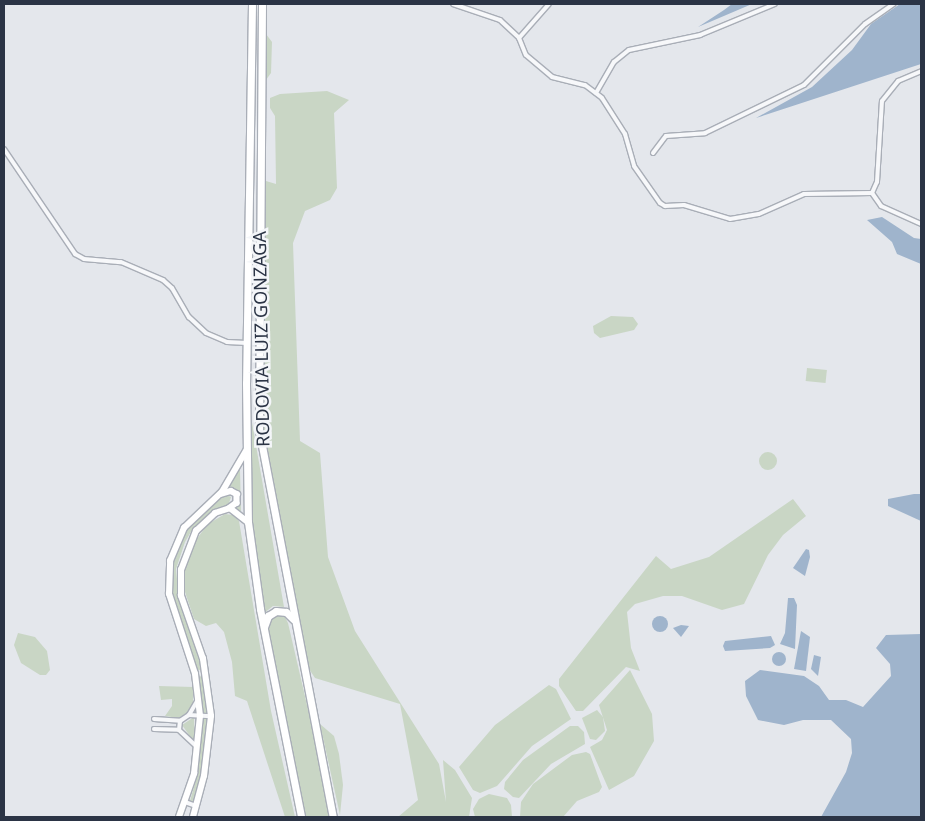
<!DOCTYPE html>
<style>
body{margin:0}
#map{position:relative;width:925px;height:821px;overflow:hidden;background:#e4e7ec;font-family:"Noto Sans",sans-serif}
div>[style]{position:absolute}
.green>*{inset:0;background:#c9d6c5;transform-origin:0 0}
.round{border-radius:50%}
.water>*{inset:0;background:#9fb4cc}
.roads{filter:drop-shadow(1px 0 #a9aeb7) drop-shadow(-1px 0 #a9aeb7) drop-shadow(0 1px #a9aeb7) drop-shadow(0 -1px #a9aeb7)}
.minor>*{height:4px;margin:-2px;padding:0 2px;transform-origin:2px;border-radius:2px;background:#f7f8fa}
.secondary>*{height:5.5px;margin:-2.75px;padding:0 2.75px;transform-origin:2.75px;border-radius:2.75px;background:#fff}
.trunk>*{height:7px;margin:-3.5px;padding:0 3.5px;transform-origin:3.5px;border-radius:3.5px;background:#fff}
span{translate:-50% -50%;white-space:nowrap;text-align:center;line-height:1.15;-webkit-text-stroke:5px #f4f6f9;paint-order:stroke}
.street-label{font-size:18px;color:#2b3445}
.frame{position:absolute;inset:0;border:5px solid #2b3445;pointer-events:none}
</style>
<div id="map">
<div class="green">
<div style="clip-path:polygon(263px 30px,272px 42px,271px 73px,263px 84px)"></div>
<div style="clip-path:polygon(327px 91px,349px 100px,334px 113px,337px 188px,330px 200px,305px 211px,293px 243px,300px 441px,320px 453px,328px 557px,355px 631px,439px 764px,446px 802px,443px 760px,455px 770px,472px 798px,469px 817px,398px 817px,418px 800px,400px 704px,315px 678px,309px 669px,280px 527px,262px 427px,262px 199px,266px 181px,276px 184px,275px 116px,270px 108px,270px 98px,280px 94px)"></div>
<div style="clip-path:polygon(611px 316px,633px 317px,638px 324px,634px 330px,600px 338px,594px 333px,593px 326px)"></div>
<div style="left:807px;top:368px;width:20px;height:13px;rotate:6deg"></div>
<div style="clip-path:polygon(249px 405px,284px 607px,273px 606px,263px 614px,250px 522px)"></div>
<div class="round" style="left:759px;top:452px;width:18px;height:18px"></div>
<div style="clip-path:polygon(238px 468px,240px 469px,241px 512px,232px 508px,238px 494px,222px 492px)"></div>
<div style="clip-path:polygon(225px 494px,231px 497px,228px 506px,215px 509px,192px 530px,185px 542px,176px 569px,179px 599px,202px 669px,196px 671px,175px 613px,169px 577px,176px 543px,186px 527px,206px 505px)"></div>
<div style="clip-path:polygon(793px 499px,806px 516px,783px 535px,768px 555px,744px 604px,722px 610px,682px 596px,663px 596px,635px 604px,627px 612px,631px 648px,640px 671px,626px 667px,583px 711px,576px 711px,559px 686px,559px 679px,656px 556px,671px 569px,709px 557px)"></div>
<div style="clip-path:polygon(225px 514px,233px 515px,239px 521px,271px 711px,295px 817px,285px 817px,247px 701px,235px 696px,232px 662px,224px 632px,216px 623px,206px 626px,194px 619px,185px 592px,184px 567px,189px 549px,208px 524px)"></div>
<div style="clip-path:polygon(275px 615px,285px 617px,288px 623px,333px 817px,300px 817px,265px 629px,267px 620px)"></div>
<div style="clip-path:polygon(18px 633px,35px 637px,47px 651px,50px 670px,46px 675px,40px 675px,21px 663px,14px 645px)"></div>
<div style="clip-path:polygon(630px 670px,652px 714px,654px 741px,634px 776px,609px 790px,590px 747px,602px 740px,607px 730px,599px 705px)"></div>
<div style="left:204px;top:676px;width:38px;height:7px;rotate:84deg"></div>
<div style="clip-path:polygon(549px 685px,556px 689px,571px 719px,532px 746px,497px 786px,480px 793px,473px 790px,459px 767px,495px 725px)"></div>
<div style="clip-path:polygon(159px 686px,193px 687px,193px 705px,186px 714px,178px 718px,165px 716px,172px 706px,172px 699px,161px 700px)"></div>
<div style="clip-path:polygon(597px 710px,603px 717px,605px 731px,596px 740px,590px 739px,582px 718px)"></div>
<div style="clip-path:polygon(194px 717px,195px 739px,192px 739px,182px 725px)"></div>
<div style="clip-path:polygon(202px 717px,207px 718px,207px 752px,194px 803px,190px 801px,197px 776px)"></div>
<div style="clip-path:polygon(320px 724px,334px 736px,339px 754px,343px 785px,340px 815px)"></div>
<div style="clip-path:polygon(570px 726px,578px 726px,584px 732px,585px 744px,551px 764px,519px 798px,513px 797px,504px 789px,505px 782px,523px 760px)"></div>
<div style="clip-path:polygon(586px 752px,590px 754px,602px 787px,599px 792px,577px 801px,563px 817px,520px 817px,521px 802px,533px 784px,572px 755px)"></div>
<div style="clip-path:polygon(489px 794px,507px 798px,511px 805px,512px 817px,475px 817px,473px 809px,479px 799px)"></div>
</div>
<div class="water">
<div style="clip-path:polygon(732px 4px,752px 4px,698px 27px,724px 10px)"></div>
<div style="clip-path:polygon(900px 4px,921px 4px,921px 64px,756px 118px,812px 87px,852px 50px,871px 24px)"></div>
<div style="clip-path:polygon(882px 217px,914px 238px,921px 239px,921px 264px,897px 254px,892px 242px,867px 220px)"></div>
<div style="clip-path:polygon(914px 494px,921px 494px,921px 521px,888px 506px,888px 499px)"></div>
<div style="clip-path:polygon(806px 549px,809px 550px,810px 557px,805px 576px,793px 568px)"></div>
<div style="clip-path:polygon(788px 598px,794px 598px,797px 605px,795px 649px,780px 644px,785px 633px)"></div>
<div class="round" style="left:652px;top:616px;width:16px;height:16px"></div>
<div style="clip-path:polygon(681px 625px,689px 626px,681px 637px,673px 628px)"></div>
<div style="clip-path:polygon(801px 631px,810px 637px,806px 671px,794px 669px)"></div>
<div style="clip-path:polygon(921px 634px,921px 817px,821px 817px,846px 772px,852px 753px,851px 739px,831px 720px,803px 720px,784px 725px,758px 720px,746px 696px,745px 681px,760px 670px,804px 676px,819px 686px,829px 700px,846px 700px,863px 707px,891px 676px,890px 664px,876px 648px,886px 635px)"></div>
<div style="clip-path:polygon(771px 636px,775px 645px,770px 648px,725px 651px,723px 646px,725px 641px)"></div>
<div class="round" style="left:772px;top:652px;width:14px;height:14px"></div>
<div style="clip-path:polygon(814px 655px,821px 657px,818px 676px,811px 669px)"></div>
</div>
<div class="roads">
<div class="minor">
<div style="left:453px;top:4px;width:50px;rotate:18.8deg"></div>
<div style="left:500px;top:20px;width:26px;rotate:43deg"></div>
<div style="left:519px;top:38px;width:18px;rotate:68deg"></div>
<div style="left:526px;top:55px;width:34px;rotate:40deg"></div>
<div style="left:552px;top:77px;width:34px;rotate:14deg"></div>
<div style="left:585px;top:85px;width:21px;rotate:37deg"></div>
<div style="left:602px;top:98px;width:43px;rotate:57.4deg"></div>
<div style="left:625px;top:134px;width:33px;rotate:74deg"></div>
<div style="left:634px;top:166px;width:45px;rotate:54.9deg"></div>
<div style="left:660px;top:203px;width:6px;rotate:31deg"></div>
<div style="left:665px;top:206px;width:19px;rotate:-3deg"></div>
<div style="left:684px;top:205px;width:48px;rotate:16.9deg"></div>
<div style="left:730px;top:219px;width:29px;rotate:-10deg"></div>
<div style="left:759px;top:214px;width:49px;rotate:-24deg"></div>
<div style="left:804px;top:194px;width:68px;rotate:-0.8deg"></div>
<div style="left:872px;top:193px;width:12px;rotate:-66deg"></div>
<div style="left:877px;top:182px;width:81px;rotate:-86.5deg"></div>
<div style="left:882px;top:101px;width:26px;rotate:-51deg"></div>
<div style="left:898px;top:81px;width:25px;rotate:-23deg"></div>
<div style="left:519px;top:38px;width:45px;rotate:-48.6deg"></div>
<div style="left:596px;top:93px;width:36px;rotate:-60deg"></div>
<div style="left:614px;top:62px;width:19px;rotate:-39deg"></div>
<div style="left:629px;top:50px;width:73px;rotate:-11.9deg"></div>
<div style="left:700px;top:35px;width:81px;rotate:-22.5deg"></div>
<div style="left:4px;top:149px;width:127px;rotate:55.9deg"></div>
<div style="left:75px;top:254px;width:10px;rotate:29deg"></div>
<div style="left:84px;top:259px;width:37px;rotate:5deg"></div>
<div style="left:121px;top:262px;width:46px;rotate:23.2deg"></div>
<div style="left:163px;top:280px;width:12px;rotate:42deg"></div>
<div style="left:172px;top:288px;width:34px;rotate:60deg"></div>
<div style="left:189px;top:317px;width:23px;rotate:43deg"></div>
<div style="left:206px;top:333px;width:23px;rotate:23deg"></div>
<div style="left:227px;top:342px;width:20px;rotate:3deg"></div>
<div style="left:653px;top:153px;width:21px;rotate:-53deg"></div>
<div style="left:666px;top:136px;width:39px;rotate:-4deg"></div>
<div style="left:705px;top:133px;width:110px;rotate:-25.9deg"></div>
<div style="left:804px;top:85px;width:86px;rotate:-45deg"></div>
<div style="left:865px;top:24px;width:35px;rotate:-35deg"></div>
<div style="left:872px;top:193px;width:16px;rotate:55deg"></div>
<div style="left:881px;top:206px;width:44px;rotate:24.2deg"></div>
<div style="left:189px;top:715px;width:16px;rotate:-60deg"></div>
<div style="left:154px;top:719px;width:26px;rotate:4deg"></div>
<div style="left:154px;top:729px;width:25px;rotate:2deg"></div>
<div style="left:196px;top:746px;width:23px;rotate:-137deg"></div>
<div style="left:179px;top:730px;width:9px;rotate:-84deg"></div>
<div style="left:180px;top:721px;width:11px;rotate:-34deg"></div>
<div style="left:189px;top:715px;width:22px;rotate:3deg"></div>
<div style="left:185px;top:802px;width:12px;rotate:20deg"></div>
</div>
<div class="secondary">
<div style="left:221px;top:494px;width:10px;rotate:-17deg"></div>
<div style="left:231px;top:491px;width:7px;rotate:27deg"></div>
<div style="left:237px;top:494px;width:9px;rotate:90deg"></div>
<div style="left:237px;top:503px;width:9px;rotate:144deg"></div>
<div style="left:179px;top:817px;width:46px;rotate:-70.8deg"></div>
<div style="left:194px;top:774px;width:58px;rotate:-84.1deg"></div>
<div style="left:200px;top:716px;width:42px;rotate:-96.8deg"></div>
<div style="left:195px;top:674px;width:84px;rotate:-108deg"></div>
<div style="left:169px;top:594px;width:33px;rotate:-88deg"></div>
<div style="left:170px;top:561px;width:36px;rotate:-67deg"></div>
<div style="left:184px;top:528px;width:52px;rotate:-43.5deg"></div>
<div style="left:222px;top:492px;width:48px;rotate:-59.7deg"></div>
<div style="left:193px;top:817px;width:42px;rotate:-75deg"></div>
<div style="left:204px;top:776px;width:60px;rotate:-83.3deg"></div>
<div style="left:211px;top:716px;width:58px;rotate:-98deg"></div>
<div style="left:203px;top:659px;width:67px;rotate:-109.2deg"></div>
<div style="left:181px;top:596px;width:26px;rotate:-90deg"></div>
<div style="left:181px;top:570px;width:42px;rotate:-69deg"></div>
<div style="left:196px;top:531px;width:26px;rotate:-43deg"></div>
<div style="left:215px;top:513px;width:16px;rotate:-18deg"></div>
<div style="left:230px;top:508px;width:23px;rotate:38deg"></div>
</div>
<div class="trunk">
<div style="left:252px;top:4px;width:379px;rotate:90.9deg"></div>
<div style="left:246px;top:383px;width:139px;rotate:89.2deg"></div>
<div style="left:248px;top:522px;width:88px;rotate:82.1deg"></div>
<div style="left:260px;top:609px;width:212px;rotate:78.8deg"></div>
<div style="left:262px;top:4px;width:426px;rotate:90.4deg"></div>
<div style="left:259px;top:430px;width:394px;rotate:79.2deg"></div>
<div style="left:264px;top:627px;width:12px;rotate:-70deg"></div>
<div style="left:268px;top:616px;width:9px;rotate:-32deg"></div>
<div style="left:276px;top:611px;width:10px;rotate:6deg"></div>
<div style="left:286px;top:612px;width:10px;rotate:45deg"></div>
</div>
</div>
<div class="street-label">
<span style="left:261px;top:339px;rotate:-91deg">RODOVIA LUIZ GONZAGA</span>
</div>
<div class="frame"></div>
</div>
